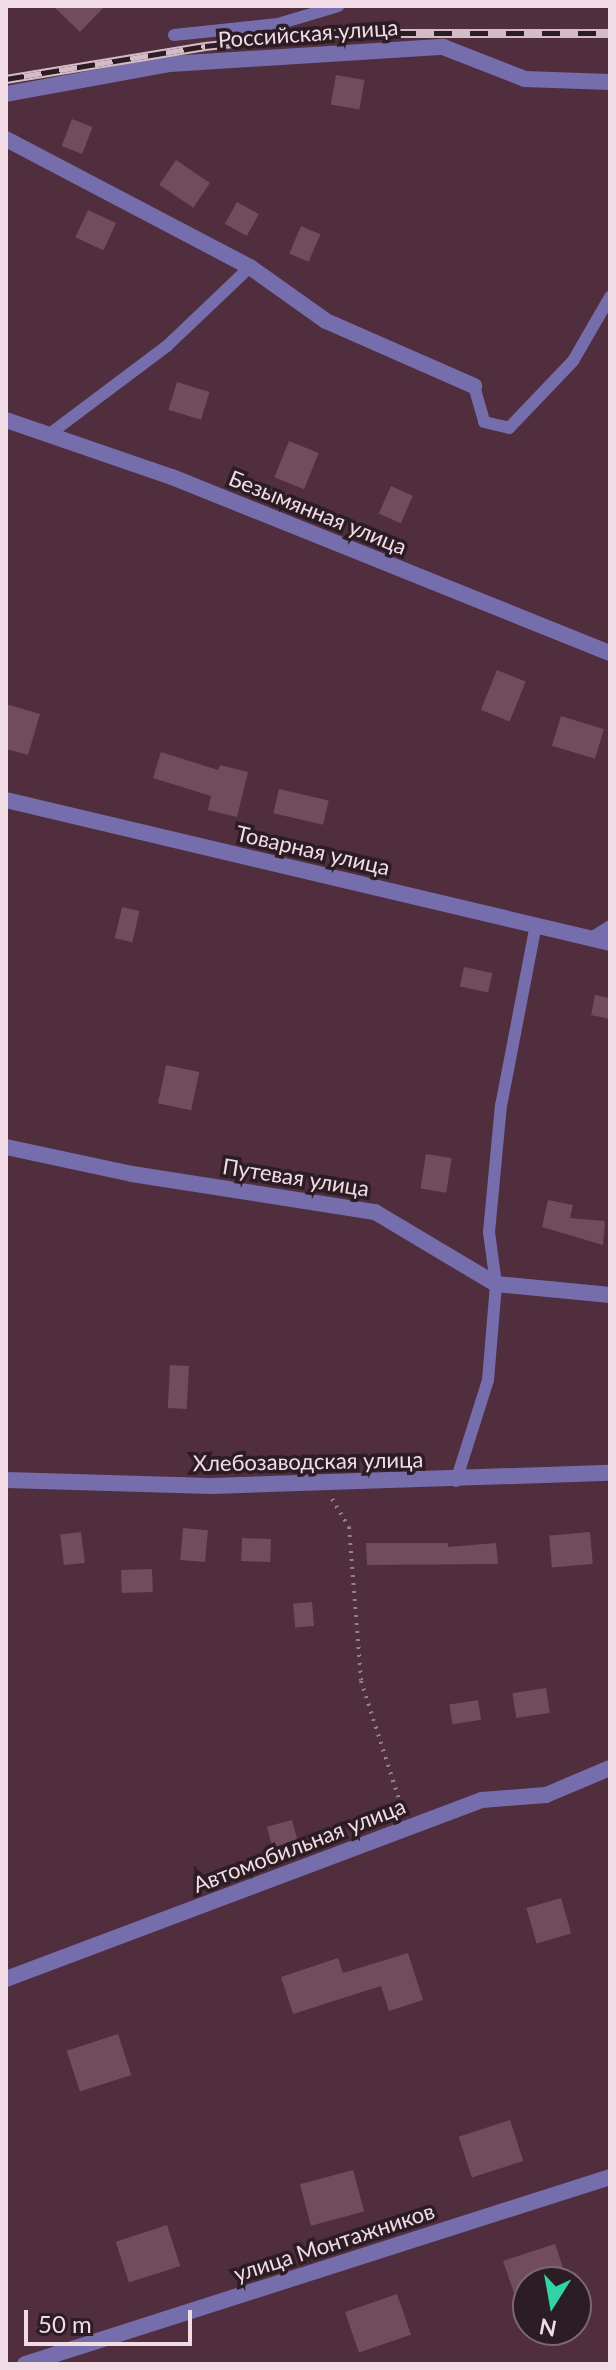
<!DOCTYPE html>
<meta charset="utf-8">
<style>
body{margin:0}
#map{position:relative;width:616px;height:2370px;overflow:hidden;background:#502e3e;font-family:Lato,sans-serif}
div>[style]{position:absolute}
.building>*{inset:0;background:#704c5d;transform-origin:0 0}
.path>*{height:4px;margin-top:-2px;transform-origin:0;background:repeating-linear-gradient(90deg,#997d8a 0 2px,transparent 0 8px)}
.service>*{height:12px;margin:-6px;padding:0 6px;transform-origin:6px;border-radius:6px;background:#766dac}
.minor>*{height:16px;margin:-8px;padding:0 8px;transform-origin:8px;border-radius:8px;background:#766dac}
.rail>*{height:9px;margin-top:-4.5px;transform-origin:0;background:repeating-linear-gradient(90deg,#2c1c23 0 18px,#d4bcc7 0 36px);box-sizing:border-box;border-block:2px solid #d4bcc7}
span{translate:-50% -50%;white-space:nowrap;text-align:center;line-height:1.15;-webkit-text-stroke:7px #2c1c23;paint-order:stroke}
.street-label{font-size:22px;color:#f1dbe5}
.frame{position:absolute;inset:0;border:8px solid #f1dbe5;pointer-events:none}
.north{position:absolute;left:512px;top:2266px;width:80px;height:80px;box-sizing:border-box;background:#2c1c23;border:2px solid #7b6871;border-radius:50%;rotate:191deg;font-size:22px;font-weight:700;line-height:32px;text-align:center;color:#f1dbe5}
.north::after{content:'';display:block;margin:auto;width:28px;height:36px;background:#31d4a9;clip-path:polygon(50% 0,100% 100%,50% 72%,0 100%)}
.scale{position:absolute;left:24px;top:2310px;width:168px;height:36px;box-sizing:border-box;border:4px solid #f1dbe5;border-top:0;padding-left:10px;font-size:24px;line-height:28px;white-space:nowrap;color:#f1dbe5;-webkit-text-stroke:6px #2c1c23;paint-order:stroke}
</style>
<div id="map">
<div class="building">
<div style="clip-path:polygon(53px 6px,105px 6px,80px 32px)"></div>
<div style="left:336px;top:75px;width:29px;height:30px;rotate:10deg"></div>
<div style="left:72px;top:119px;width:22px;height:29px;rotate:21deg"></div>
<div style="left:176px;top:160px;width:41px;height:30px;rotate:34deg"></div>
<div style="left:237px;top:202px;width:25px;height:25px;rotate:29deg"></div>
<div style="left:88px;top:210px;width:31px;height:30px;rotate:25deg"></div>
<div style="left:301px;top:226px;width:21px;height:30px;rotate:23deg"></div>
<div style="left:177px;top:382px;width:34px;height:29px;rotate:17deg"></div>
<div style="left:289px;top:441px;width:32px;height:39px;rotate:22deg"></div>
<div style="left:391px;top:486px;width:24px;height:30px;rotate:24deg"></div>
<div style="left:497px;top:670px;width:31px;height:43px;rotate:22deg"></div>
<div style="clip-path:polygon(6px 704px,40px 714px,28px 755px,6px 749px)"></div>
<div style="left:561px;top:716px;width:45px;height:31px;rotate:17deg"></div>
<div style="clip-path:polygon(161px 752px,218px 770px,220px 765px,248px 772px,237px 817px,208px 810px,211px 796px,153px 778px)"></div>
<div style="left:279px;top:789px;width:51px;height:25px;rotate:13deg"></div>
<div style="left:122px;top:907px;width:18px;height:32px;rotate:13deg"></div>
<div style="left:464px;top:967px;width:29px;height:20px;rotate:12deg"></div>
<div style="clip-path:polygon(595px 995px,610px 998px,610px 1019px,591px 1015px)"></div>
<div style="left:166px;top:1065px;width:34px;height:39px;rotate:12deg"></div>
<div style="left:426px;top:1154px;width:26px;height:35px;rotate:9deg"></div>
<div style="clip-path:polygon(548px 1200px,573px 1205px,570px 1218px,605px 1221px,603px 1245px,542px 1227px)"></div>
<div style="left:170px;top:1365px;width:19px;height:43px;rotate:3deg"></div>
<div style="left:183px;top:1528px;width:25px;height:32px;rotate:5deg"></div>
<div style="left:81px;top:1532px;width:31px;height:21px;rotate:83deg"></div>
<div style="left:590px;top:1532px;width:32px;height:41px;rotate:85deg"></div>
<div style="left:242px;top:1538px;width:29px;height:23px;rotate:2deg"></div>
<div style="clip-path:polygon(366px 1543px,448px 1543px,448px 1547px,496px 1543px,498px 1564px,367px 1565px)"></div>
<div style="left:152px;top:1569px;width:23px;height:31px;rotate:88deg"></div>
<div style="left:312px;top:1602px;width:24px;height:19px;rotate:85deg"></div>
<div style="left:546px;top:1688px;width:25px;height:34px;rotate:81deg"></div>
<div style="left:478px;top:1700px;width:20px;height:29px;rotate:81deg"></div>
<div style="left:292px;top:1820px;width:30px;height:26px;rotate:75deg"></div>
<div style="left:561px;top:1898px;width:37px;height:36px;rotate:74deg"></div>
<div style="clip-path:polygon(408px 1953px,423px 2000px,389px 2011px,381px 1986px,293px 2014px,281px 1977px,338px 1958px,343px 1973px)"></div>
<div style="left:118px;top:2034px;width:43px;height:54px;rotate:72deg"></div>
<div style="left:510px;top:2120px;width:43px;height:54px;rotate:72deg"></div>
<div style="left:353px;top:2170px;width:43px;height:55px;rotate:75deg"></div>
<div style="left:167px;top:2225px;width:43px;height:54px;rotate:72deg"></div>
<div style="clip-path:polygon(555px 2244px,568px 2282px,528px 2282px,525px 2325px,503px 2261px)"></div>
<div style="left:397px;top:2294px;width:43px;height:55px;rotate:71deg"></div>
</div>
<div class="path">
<div style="left:332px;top:1499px;width:33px;rotate:59deg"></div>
<div style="left:349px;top:1527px;width:154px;rotate:85.5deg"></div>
<div style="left:361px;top:1681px;width:134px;rotate:72.2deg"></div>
</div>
<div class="service">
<div style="left:174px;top:35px;width:105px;rotate:-6deg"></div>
<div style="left:278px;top:24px;width:63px;rotate:-16.7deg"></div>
<div style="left:474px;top:386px;width:37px;rotate:74deg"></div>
<div style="left:484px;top:422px;width:26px;rotate:13deg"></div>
<div style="left:509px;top:428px;width:93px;rotate:-46.3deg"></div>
<div style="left:573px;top:361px;width:74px;rotate:-60deg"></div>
<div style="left:47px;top:436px;width:151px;rotate:-36.9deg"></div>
<div style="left:168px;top:345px;width:113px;rotate:-43.6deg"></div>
<div style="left:591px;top:938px;width:22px;rotate:-32deg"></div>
<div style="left:456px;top:1481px;width:106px;rotate:-72.4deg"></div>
<div style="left:488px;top:1380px;width:96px;rotate:-85.2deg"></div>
<div style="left:496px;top:1284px;width:52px;rotate:-97.7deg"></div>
<div style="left:489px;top:1232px;width:127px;rotate:-84.6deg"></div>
<div style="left:501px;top:1106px;width:184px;rotate:-79.1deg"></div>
</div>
<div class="minor">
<div style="left:6px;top:94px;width:167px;rotate:-10.4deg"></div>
<div style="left:170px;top:64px;width:274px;rotate:-3.6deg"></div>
<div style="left:443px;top:47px;width:88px;rotate:21.3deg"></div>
<div style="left:525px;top:79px;width:85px;rotate:2deg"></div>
<div style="left:6px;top:139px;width:276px;rotate:27.7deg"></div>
<div style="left:250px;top:267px;width:93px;rotate:35.4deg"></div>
<div style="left:326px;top:321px;width:162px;rotate:23.7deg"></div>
<div style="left:6px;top:420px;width:176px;rotate:19deg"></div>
<div style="left:172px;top:477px;width:472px;rotate:21.9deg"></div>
<div style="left:6px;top:800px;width:621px;rotate:13.32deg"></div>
<div style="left:6px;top:1147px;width:129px;rotate:12.1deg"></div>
<div style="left:132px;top:1174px;width:246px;rotate:8.9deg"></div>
<div style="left:375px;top:1212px;width:141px;rotate:30.8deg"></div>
<div style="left:496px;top:1284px;width:115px;rotate:5.5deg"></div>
<div style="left:6px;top:1480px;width:205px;rotate:1.7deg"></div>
<div style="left:211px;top:1486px;width:399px;rotate:-1.9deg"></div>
<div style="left:6px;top:1979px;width:509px;rotate:-20.61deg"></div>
<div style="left:482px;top:1800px;width:64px;rotate:-4.5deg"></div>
<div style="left:546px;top:1795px;width:69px;rotate:-22.9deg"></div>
<div style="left:25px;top:2364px;width:614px;rotate:-17.73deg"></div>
</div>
<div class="rail">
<div style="left:6px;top:79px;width:202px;rotate:-9.4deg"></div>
<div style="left:205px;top:46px;width:122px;rotate:-6.1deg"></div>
<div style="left:326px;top:33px;width:284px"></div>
</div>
<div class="street-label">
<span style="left:308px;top:33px;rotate:-4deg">Российская улица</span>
<span style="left:318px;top:512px;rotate:22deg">Безымянная улица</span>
<span style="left:313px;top:850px;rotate:13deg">Товарная улица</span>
<span style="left:296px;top:1177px;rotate:9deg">Путевая улица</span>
<span style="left:308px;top:1461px;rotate:-1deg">Хлебозаводская улица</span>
<span style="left:299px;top:1845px;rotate:-21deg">Автомобильная улица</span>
<span style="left:334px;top:2242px;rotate:-18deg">улица Монтажников</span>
</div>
<div class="frame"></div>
<div class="north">N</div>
<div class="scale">50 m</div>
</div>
